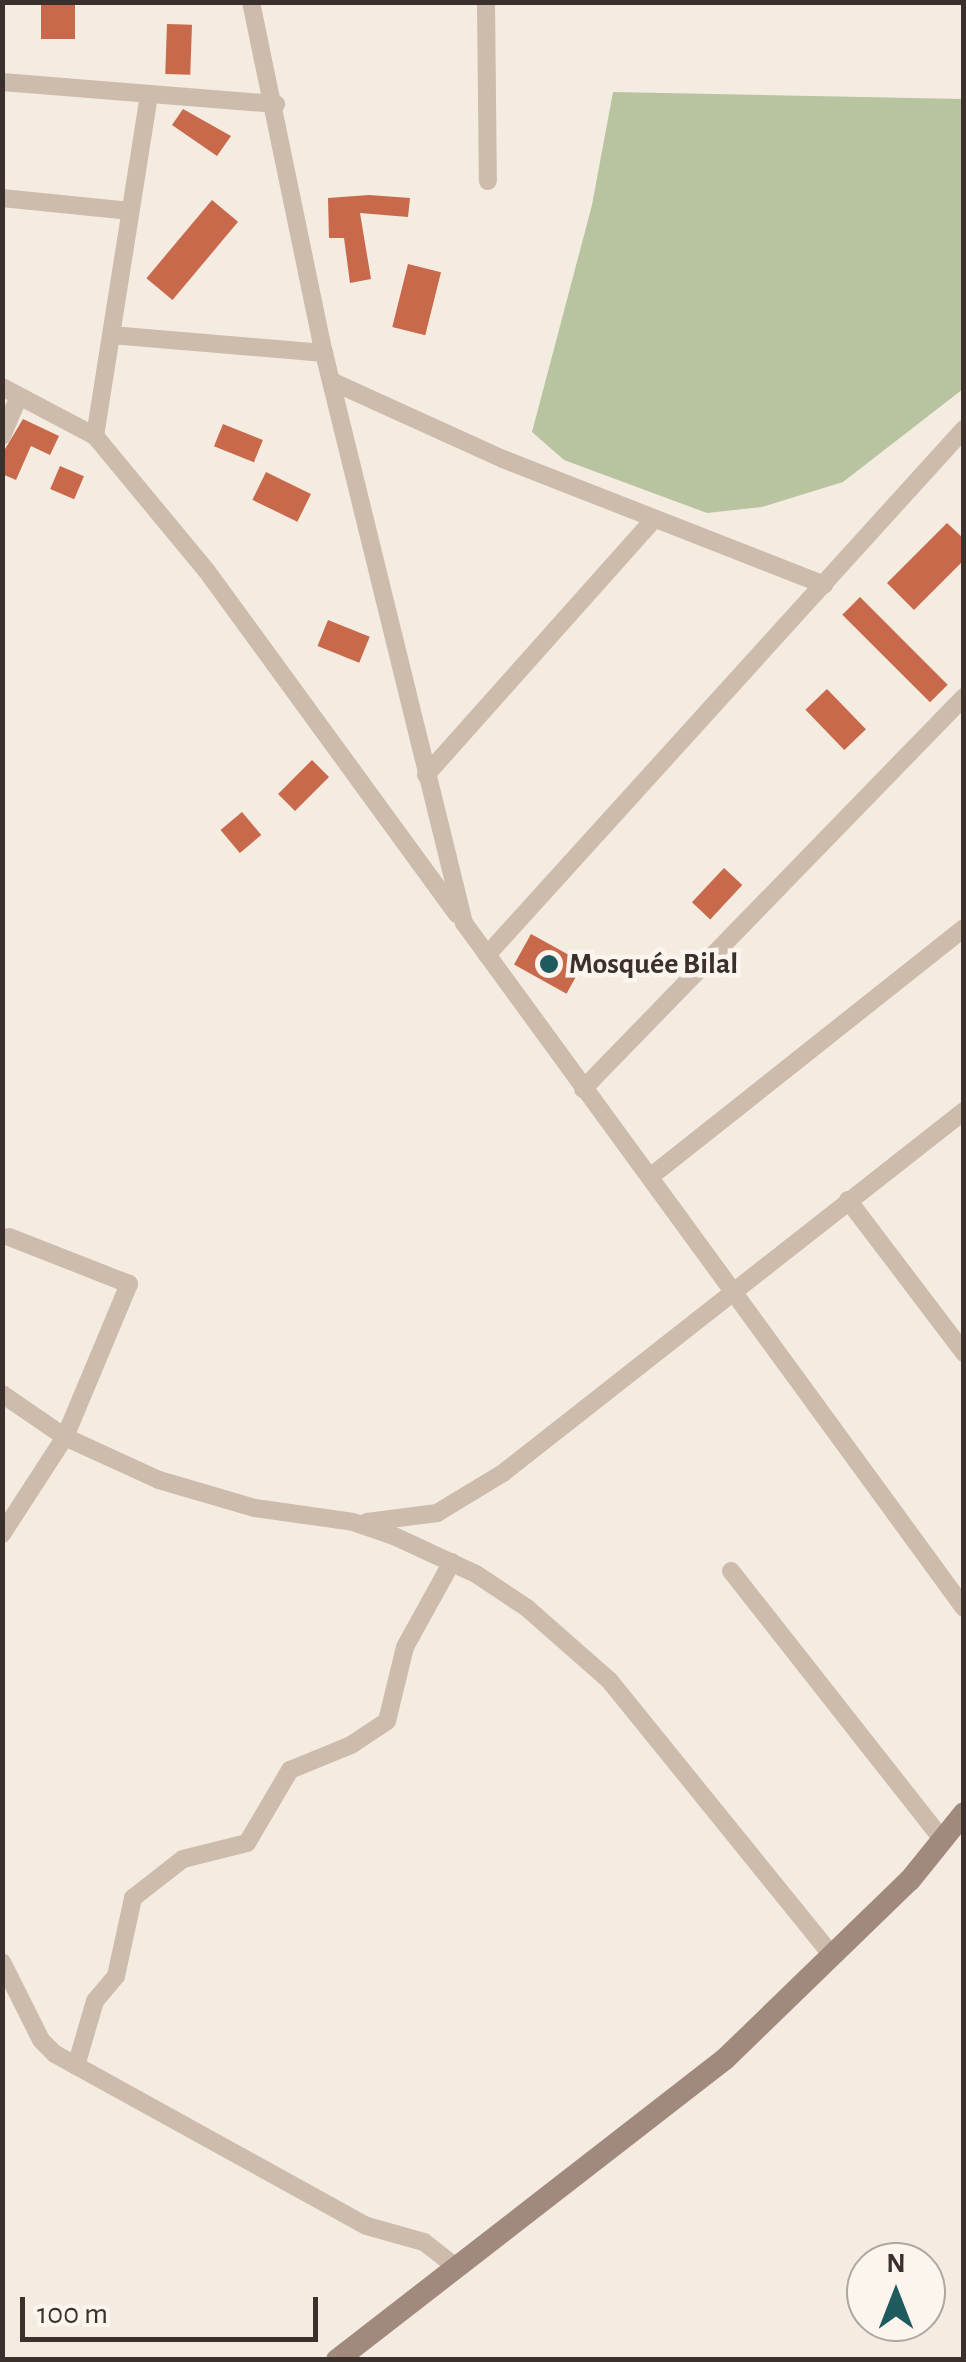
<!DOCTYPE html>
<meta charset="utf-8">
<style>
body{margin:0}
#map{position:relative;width:966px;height:2362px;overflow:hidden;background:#f4ebe1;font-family:"Alegreya Sans",sans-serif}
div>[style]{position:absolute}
.green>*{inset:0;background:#b8c4a0}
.building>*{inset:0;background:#c8694b;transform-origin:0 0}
.minor>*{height:18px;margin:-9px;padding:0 9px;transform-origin:9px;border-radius:9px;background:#cdbbac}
.secondary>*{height:22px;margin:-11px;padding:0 11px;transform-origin:11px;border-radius:11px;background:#a18a7d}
.dots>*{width:28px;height:28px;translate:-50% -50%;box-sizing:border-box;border:5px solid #fbf5ee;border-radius:50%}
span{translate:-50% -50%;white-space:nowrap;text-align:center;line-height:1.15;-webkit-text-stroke:9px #fbf5ee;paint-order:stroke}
.poi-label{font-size:30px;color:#3b302b;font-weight:700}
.left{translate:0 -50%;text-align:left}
.frame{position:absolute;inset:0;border:5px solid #3b302b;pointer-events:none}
.north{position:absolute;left:846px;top:2242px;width:100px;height:100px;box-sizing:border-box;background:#fbf5ee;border:2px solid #aea6a0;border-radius:50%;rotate:0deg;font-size:28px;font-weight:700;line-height:40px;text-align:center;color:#3b302b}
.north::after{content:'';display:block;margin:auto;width:35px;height:45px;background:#1f5a5e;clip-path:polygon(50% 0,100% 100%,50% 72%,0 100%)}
.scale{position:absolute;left:20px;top:2297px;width:298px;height:45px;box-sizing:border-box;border:5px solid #3b302b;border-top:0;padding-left:12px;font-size:30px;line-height:35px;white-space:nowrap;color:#3b302b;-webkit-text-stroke:8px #fbf5ee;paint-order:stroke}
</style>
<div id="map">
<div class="green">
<div style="clip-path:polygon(613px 92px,963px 99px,963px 389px,843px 482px,762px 507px,707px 513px,564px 460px,532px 432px,592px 205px)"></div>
</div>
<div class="building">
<div style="left:41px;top:2px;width:34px;height:37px"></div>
<div style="left:167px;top:24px;width:25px;height:50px;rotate:2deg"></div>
<div style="clip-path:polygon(183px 109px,231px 136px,217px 156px,172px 125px)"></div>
<div style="clip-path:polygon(369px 195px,410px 198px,408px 217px,360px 213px,371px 279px,350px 283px,344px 238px,329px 238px,328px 198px)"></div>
<div style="left:212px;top:200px;width:34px;height:102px;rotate:40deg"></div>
<div style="left:408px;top:264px;width:34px;height:65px;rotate:14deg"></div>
<div style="clip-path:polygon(23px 419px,59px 436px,50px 455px,31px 446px,16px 480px,2px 474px,2px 454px)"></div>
<div style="left:223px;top:424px;width:43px;height:24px;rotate:22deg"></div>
<div style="left:60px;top:466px;width:26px;height:25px;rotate:23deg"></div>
<div style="left:266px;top:472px;width:50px;height:31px;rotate:26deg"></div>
<div style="clip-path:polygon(947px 523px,964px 539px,964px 560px,914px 610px,887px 583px)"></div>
<div style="left:860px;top:597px;width:124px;height:25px;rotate:45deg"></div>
<div style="left:328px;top:620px;width:45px;height:28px;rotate:22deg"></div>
<div style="left:827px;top:689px;width:56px;height:30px;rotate:46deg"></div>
<div style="left:312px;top:760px;width:24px;height:48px;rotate:45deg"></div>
<div style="left:242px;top:812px;width:30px;height:28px;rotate:50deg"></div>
<div style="left:724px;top:868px;width:25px;height:47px;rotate:43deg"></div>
<div style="left:531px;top:934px;width:60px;height:35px;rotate:29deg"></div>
</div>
<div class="minor">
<div style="left:251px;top:2px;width:359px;rotate:78.3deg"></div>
<div style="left:324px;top:353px;width:587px;rotate:76.2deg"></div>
<div style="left:464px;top:923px;width:848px;rotate:53.87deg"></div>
<div style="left:486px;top:2px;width:179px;rotate:89.4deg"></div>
<div style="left:2px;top:82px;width:275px;rotate:4.6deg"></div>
<div style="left:2px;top:198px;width:129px;rotate:5.8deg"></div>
<div style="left:111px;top:335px;width:214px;rotate:4.8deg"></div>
<div style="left:331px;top:381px;width:189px;rotate:24.4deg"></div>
<div style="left:503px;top:459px;width:345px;rotate:21.4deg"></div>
<div style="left:2px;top:387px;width:105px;rotate:27.8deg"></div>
<div style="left:95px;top:436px;width:174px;rotate:50.4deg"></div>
<div style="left:206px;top:570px;width:426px;rotate:53.9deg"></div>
<div style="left:2px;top:436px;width:43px;rotate:-67deg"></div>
<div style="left:95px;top:436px;width:346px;rotate:-81deg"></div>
<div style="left:426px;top:775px;width:340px;rotate:-48.3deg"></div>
<div style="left:487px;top:955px;width:710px;rotate:-47.8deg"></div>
<div style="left:583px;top:1089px;width:547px;rotate:-45.82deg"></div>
<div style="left:650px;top:1177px;width:401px;rotate:-38.4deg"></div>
<div style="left:848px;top:1200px;width:192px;rotate:52.8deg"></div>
<div style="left:2px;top:1394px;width:76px;rotate:34.3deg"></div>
<div style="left:65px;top:1437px;width:103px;rotate:24.6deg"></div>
<div style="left:159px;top:1480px;width:100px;rotate:16.3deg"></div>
<div style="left:255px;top:1508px;width:99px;rotate:8.1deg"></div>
<div style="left:353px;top:1522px;width:43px;rotate:18.9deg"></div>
<div style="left:394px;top:1536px;width:90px;rotate:24.9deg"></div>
<div style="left:476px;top:1574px;width:61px;rotate:33.7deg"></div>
<div style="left:527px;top:1608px;width:109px;rotate:41.3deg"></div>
<div style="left:609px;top:1680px;width:351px;rotate:51deg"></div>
<div style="left:367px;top:1522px;width:71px;rotate:-7.3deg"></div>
<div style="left:437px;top:1513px;width:77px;rotate:-31.2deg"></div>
<div style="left:503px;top:1473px;width:586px;rotate:-38.14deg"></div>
<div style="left:2px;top:1534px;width:116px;rotate:-57deg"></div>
<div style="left:65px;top:1437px;width:166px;rotate:-67.3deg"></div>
<div style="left:129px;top:1284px;width:129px;rotate:-158.6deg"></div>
<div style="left:731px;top:1571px;width:342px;rotate:51.8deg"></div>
<div style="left:2px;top:1962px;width:87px;rotate:63.4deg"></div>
<div style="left:41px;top:2040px;width:20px;rotate:45deg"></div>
<div style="left:55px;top:2054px;width:356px;rotate:28.9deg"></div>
<div style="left:367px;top:2226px;width:59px;rotate:15.7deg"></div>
<div style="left:424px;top:2242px;width:39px;rotate:38deg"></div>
<div style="left:76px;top:2066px;width:68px;rotate:-73.7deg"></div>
<div style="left:95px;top:2001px;width:33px;rotate:-50deg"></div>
<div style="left:116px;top:1976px;width:80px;rotate:-77.7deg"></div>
<div style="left:133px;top:1898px;width:63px;rotate:-38deg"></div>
<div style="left:183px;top:1859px;width:66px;rotate:-14deg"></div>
<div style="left:247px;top:1843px;width:85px;rotate:-59.5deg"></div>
<div style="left:290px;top:1770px;width:66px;rotate:-22.3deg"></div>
<div style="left:351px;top:1745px;width:43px;rotate:-33.7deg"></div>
<div style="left:387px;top:1721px;width:76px;rotate:-76.3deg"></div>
<div style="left:405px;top:1647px;width:97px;rotate:-61.1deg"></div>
</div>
<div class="secondary">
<div style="left:337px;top:2360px;width:491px;rotate:-37.8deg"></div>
<div style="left:725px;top:2059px;width:257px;rotate:-44.1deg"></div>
<div style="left:910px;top:1880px;width:86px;rotate:-51.1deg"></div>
</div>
<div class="dots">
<div style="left:549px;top:964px;background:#1f5a5e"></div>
</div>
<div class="poi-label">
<span class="left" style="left:569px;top:964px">Mosquée Bilal</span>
</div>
<div class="frame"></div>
<div class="north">N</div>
<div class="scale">100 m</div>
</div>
